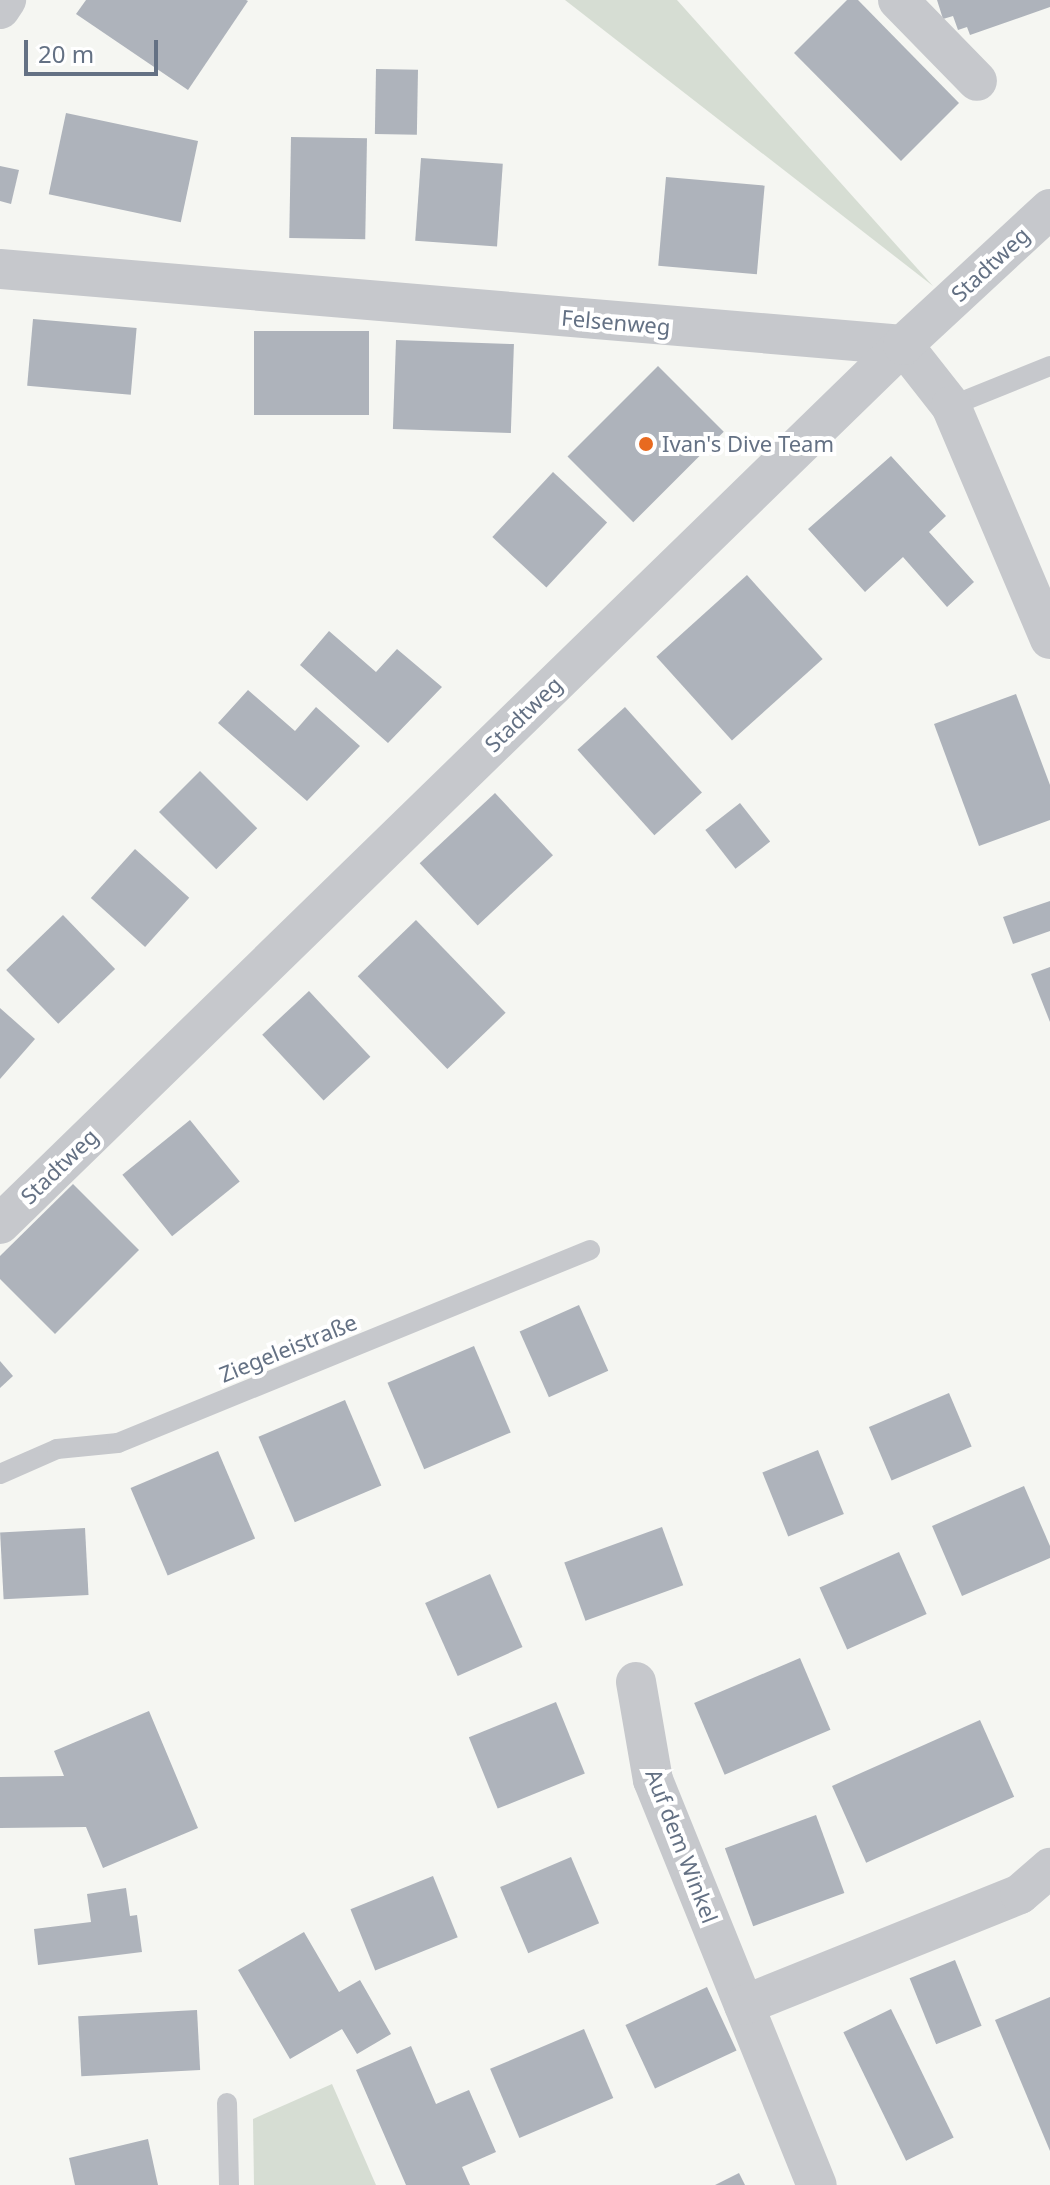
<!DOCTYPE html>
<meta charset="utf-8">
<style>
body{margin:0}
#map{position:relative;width:1050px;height:2185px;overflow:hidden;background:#f5f6f2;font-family:"Noto Sans",sans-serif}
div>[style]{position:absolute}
.green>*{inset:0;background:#d6ddd3}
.building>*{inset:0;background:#aeb3bb;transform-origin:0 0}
.lane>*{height:20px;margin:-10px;padding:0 10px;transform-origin:10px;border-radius:10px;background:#c6c8cc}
.street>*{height:40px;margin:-20px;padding:0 20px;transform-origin:20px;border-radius:20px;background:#c6c8cc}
.dots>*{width:22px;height:22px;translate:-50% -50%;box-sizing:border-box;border:4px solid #fff;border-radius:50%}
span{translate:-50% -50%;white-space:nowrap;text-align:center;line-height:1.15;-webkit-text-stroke:8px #fff;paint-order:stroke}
.street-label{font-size:22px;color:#647184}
.poi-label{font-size:22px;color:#647184}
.left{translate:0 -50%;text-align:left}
.scale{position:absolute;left:24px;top:40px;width:134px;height:36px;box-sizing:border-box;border:4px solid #647184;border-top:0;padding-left:10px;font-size:24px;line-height:28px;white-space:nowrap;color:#647184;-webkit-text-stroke:6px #fff;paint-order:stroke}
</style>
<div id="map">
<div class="green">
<div style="clip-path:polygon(565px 0,677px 0,933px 286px)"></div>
<div style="clip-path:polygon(332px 2084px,376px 2185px,254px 2185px,253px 2119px)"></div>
</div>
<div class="building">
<div style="clip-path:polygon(86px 0,246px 0,248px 1px,188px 90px,76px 14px)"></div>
<div style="clip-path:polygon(847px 0,858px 0,959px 103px,901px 161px,794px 53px)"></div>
<div style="clip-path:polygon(937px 0,1050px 0,1050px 7px,970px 35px,967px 27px,958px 30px,953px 16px,943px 19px)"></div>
<div style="left:376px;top:69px;width:42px;height:65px;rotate:1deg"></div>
<div style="left:66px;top:113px;width:135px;height:83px;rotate:12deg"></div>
<div style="left:291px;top:137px;width:76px;height:101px;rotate:1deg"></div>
<div style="left:421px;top:158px;width:82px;height:83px;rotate:4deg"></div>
<div style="clip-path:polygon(0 166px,19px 170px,11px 204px,0 201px)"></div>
<div style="left:666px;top:177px;width:99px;height:89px;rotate:5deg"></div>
<div style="left:33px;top:319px;width:104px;height:67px;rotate:5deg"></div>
<div style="left:254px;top:331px;width:115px;height:84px"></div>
<div style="left:396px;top:340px;width:118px;height:89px;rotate:2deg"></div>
<div style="left:658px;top:366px;width:93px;height:128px;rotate:45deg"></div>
<div style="clip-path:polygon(891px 456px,946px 516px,929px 532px,974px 582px,947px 607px,903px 557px,865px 592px,808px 529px)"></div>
<div style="left:553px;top:472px;width:74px;height:89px;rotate:43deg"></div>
<div style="left:747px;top:575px;width:113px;height:122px;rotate:48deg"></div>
<div style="clip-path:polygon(329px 631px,376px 672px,397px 649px,442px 687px,388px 743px,300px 665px)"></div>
<div style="clip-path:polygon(248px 690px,295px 731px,316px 707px,360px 746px,307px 801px,218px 723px)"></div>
<div style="clip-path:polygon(1016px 694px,1050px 785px,1050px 820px,979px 846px,934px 724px)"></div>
<div style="left:625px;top:707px;width:115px;height:64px;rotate:48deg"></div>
<div style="left:200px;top:771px;width:81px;height:58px;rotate:45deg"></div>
<div style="left:495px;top:793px;width:85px;height:103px;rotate:47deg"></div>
<div style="left:740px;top:803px;width:49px;height:44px;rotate:52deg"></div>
<div style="left:135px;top:849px;width:73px;height:66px;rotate:42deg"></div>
<div style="clip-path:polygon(1050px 901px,1050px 931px,1013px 944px,1003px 917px)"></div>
<div style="left:63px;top:915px;width:75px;height:79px;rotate:46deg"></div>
<div style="left:416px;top:920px;width:129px;height:81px;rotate:46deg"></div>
<div style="clip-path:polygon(1050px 967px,1050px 1022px,1031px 974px)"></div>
<div style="left:309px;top:991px;width:90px;height:64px;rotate:47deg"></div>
<div style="clip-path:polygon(0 1008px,35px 1039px,0 1079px)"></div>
<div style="left:190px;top:1120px;width:79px;height:87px;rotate:51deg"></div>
<div style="clip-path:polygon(73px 1184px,139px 1250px,55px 1334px,0 1279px,0 1256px)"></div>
<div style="left:579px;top:1305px;width:72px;height:65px;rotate:66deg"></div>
<div style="left:474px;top:1346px;width:94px;height:94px;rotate:67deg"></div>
<div style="clip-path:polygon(0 1361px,13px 1376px,0 1388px)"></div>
<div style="left:949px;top:1393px;width:58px;height:87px;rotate:67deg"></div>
<div style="left:345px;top:1400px;width:93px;height:94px;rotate:67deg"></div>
<div style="left:818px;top:1450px;width:69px;height:60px;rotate:68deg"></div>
<div style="left:218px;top:1451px;width:95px;height:95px;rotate:67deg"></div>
<div style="clip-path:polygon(1024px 1486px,1050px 1546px,1050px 1558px,962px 1596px,932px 1526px)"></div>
<div style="left:662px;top:1527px;width:62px;height:104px;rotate:70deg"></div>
<div style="left:85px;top:1528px;width:67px;height:85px;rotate:87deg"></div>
<div style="left:899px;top:1552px;width:68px;height:87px;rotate:66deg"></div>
<div style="left:490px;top:1574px;width:80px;height:71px;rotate:66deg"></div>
<div style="left:800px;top:1658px;width:78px;height:115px;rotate:67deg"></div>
<div style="left:556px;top:1702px;width:77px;height:94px;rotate:68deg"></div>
<div style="clip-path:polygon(149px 1711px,198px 1828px,103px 1868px,86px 1827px,0 1828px,0 1777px,64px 1776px,54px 1751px)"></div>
<div style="left:980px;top:1720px;width:84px;height:162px;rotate:66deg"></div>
<div style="left:816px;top:1815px;width:83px;height:97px;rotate:70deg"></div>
<div style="left:571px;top:1857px;width:72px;height:77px;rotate:67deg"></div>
<div style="left:433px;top:1876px;width:66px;height:89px;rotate:68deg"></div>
<div style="clip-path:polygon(126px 1888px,130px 1916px,137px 1915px,142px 1952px,38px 1965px,34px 1929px,91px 1922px,87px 1894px)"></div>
<div style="clip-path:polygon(304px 1932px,339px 1992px,360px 1980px,391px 2034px,357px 2054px,342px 2029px,290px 2059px,238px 1970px)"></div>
<div style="left:955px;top:1960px;width:71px;height:49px;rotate:68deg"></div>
<div style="left:707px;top:1987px;width:70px;height:90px;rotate:65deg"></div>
<div style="clip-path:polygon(1050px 1997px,1050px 2151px,995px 2020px)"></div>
<div style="left:891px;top:2009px;width:143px;height:53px;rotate:64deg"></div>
<div style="left:197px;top:2010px;width:60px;height:119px;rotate:87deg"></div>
<div style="left:584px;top:2029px;width:75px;height:102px;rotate:67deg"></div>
<div style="clip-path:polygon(411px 2046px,436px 2104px,469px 2090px,496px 2152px,462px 2167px,470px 2185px,406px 2185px,356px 2070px)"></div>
<div style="clip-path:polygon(148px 2139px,158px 2185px,75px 2185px,69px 2158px)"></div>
<div style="clip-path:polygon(739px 2173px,745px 2185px,715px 2185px)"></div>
</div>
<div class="lane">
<div style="left:951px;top:406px;width:107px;rotate:-22deg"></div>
<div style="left:0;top:1474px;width:62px;rotate:-23.7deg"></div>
<div style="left:57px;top:1449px;width:61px;rotate:-5.6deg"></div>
<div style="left:118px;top:1443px;width:510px;rotate:-22.24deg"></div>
<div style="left:227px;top:2103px;width:82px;rotate:88.6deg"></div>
</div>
<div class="street">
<div style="left:898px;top:0;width:113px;rotate:45.7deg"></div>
<div style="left:0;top:9px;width:11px;rotate:-56deg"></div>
<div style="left:0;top:269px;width:906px;rotate:4.81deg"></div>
<div style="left:903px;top:345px;width:78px;rotate:51.8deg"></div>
<div style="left:951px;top:406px;width:253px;rotate:67deg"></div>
<div style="left:0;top:1224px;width:1260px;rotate:-44.23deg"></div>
<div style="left:903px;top:345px;width:200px;rotate:-42.8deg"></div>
<div style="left:636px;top:1682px;width:99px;rotate:80.2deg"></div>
<div style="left:653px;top:1780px;width:437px;rotate:68deg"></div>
<div style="left:744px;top:2005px;width:297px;rotate:-21.9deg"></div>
<div style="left:1020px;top:1894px;width:40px;rotate:-41deg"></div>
</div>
<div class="dots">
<div style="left:646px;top:444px;background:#e86a20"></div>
</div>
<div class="street-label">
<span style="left:990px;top:264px;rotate:-43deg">Stadtweg</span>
<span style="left:616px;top:322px;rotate:5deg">Felsenweg</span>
<span style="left:523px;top:714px;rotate:-44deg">Stadtweg</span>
<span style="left:59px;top:1166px;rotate:-44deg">Stadtweg</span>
<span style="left:288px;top:1348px;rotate:-22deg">Ziegeleistraße</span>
<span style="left:682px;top:1846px;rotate:69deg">Auf dem Winkel</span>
</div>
<div class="poi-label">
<span class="left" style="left:662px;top:444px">Ivan's Dive Team</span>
</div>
<div class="scale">20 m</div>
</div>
